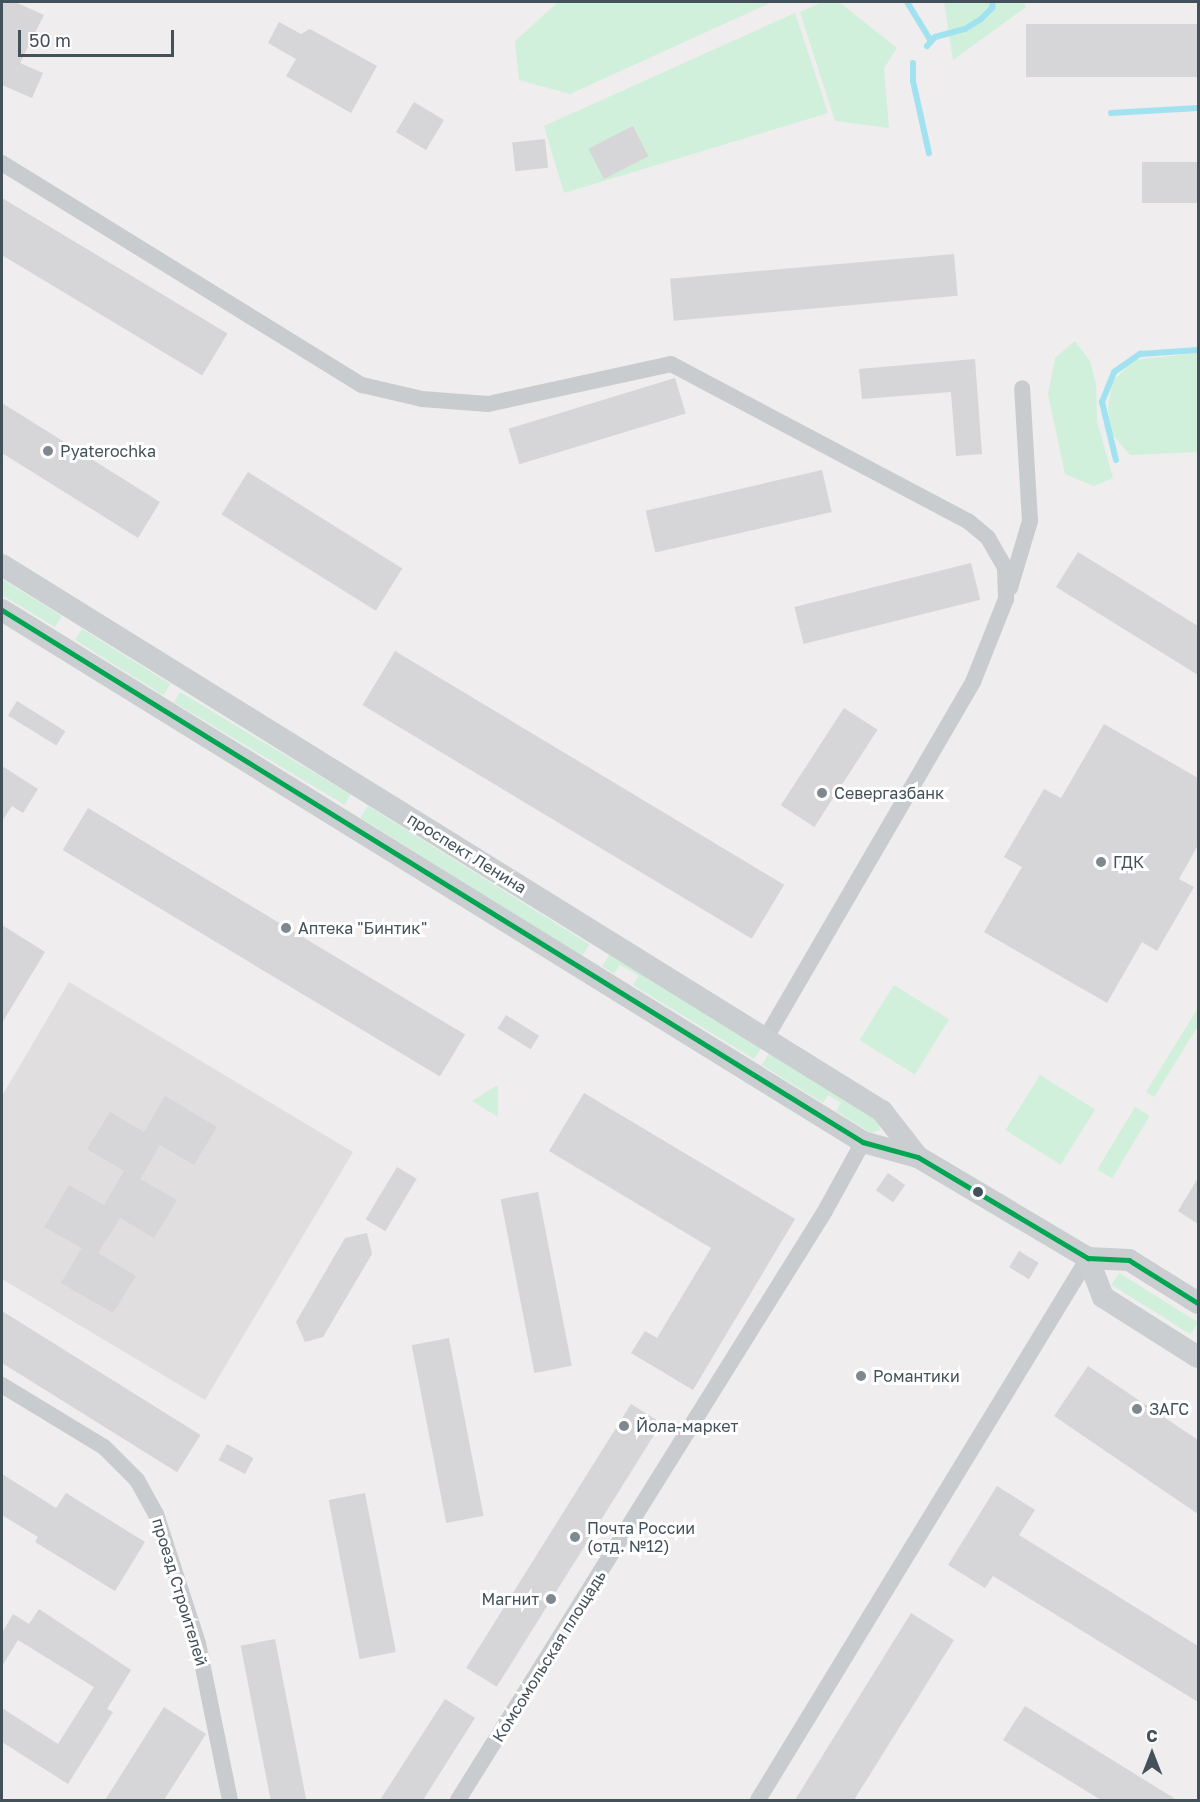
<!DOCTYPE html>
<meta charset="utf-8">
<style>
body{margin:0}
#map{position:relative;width:1200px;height:1802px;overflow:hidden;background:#efeded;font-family:"Golos Text",sans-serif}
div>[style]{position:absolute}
.education>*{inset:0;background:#e0dedf}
.green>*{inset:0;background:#d0f0db;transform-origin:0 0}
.stream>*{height:6px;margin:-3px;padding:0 3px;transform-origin:3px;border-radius:3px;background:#a1e2f1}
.building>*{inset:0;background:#d6d5d7;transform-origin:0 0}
.street>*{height:16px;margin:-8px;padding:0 8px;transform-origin:8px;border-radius:8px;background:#c9ccce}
.secondary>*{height:22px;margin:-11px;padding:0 11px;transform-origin:11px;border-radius:11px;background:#caced1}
.bus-1>*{height:4.5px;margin:-2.25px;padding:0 2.25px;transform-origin:2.25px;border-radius:2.25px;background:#00a651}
.dots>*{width:16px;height:16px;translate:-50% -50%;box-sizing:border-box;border:3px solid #fff;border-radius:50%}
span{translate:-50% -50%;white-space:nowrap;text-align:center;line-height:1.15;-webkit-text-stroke:6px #fff;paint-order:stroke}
.poi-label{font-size:16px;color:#43515b}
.left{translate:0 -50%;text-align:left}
.right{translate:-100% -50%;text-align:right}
.street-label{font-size:16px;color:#43515b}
.frame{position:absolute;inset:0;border:3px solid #43515b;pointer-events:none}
.north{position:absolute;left:1122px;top:1724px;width:60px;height:60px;-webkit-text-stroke:4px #fff;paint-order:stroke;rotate:0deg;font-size:16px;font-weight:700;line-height:24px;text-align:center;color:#43515b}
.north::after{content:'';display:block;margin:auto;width:21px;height:27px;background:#43515b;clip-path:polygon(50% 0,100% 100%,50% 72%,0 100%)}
.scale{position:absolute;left:18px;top:30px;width:156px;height:27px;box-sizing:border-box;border:3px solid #43515b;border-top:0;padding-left:8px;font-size:18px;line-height:21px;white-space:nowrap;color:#43515b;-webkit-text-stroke:4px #fff;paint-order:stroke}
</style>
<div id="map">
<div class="education">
<div style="clip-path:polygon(69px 982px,353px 1152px,205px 1400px,2px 1279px,2px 1096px)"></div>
</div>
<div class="green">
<div style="clip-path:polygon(558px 2px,772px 2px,570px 94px,519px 80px,515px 41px)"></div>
<div style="clip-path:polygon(823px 2px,839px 2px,897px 48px,884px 68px,889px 128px,835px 121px,800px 12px)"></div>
<div style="clip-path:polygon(944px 2px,1024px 2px,1026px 7px,953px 60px)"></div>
<div style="clip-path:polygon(795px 13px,828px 113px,564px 193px,544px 126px)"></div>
<div style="clip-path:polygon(1075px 341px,1090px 361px,1096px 384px,1097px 421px,1113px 478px,1094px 486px,1065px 474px,1048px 394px,1055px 358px)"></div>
<div style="clip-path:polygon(1198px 353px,1198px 452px,1130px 455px,1112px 434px,1108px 409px,1112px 382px,1134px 360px)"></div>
<div style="clip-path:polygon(2px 579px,62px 616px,55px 627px,2px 595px)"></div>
<div style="left:82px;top:629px;width:104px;height:13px;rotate:32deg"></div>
<div style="left:180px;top:692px;width:199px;height:12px;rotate:31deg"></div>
<div style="left:368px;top:806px;width:261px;height:14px;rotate:32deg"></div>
<div style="clip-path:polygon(610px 954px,762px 1047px,754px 1059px,633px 985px,639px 976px,620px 965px,614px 974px,602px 966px)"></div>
<div style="left:894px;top:985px;width:65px;height:65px;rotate:32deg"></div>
<div style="clip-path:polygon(1198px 1008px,1198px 1026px,1154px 1097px,1146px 1092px)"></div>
<div style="clip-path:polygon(769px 1053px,878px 1120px,880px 1130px,871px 1133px,836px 1111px,841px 1103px,828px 1095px,823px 1103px,762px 1065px)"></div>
<div style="left:1040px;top:1075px;width:65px;height:65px;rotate:32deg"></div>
<div style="clip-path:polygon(498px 1085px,498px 1117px,472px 1101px)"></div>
<div style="left:1135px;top:1107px;width:17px;height:73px;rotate:31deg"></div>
<div style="left:1119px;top:1273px;width:93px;height:14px;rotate:32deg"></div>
</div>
<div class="stream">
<div style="left:907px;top:2px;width:46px;rotate:58.4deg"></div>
<div style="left:927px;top:46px;width:12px;rotate:-48deg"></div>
<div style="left:935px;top:37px;width:31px;rotate:-15deg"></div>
<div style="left:965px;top:29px;width:19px;rotate:-32deg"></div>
<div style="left:981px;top:19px;width:16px;rotate:-45deg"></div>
<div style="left:992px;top:8px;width:6px;rotate:-81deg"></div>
<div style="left:913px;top:63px;width:18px;rotate:90deg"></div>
<div style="left:913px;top:81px;width:74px;rotate:77.5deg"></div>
<div style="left:1111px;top:113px;width:87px;rotate:-3.3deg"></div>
<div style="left:1116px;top:460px;width:60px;rotate:-103.6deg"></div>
<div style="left:1102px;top:402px;width:32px;rotate:-68deg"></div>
<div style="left:1114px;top:372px;width:32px;rotate:-35deg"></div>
<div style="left:1140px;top:354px;width:58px;rotate:-3.9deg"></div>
</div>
<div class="building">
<div style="clip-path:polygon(2px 2px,15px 2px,44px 15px,20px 63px,43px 73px,32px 98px,2px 85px)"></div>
<div style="clip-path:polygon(279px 22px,301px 34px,310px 29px,377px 66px,351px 113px,286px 76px,296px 59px,268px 43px)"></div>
<div style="left:1198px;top:24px;width:53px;height:172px;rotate:90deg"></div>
<div style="left:414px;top:102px;width:35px;height:35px;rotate:31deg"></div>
<div style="left:633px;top:126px;width:34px;height:50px;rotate:63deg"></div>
<div style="left:545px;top:139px;width:29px;height:33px;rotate:84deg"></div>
<div style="left:1198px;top:162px;width:41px;height:56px;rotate:90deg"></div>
<div style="left:2px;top:198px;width:263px;height:49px;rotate:31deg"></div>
<div style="left:954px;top:254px;width:42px;height:285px;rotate:85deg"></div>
<div style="clip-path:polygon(975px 359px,982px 454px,956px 456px,951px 392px,862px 399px,859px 369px)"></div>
<div style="left:675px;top:378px;width:37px;height:174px;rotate:73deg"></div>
<div style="clip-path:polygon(2px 403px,160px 502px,138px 538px,2px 453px)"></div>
<div style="left:822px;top:470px;width:43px;height:181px;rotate:77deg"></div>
<div style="left:248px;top:472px;width:182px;height:50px;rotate:32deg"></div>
<div style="clip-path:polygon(1078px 552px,1198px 626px,1198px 675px,1056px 587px)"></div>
<div style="left:971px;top:563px;width:38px;height:182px;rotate:76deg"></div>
<div style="left:395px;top:651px;width:454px;height:63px;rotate:31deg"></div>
<div style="left:17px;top:701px;width:57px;height:17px;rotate:32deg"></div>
<div style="left:844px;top:708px;width:40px;height:116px;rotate:33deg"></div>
<div style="clip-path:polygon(1104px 724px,1198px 778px,1198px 845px,1179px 879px,1194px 887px,1157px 951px,1142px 942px,1107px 1003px,984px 932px,1022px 867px,1004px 857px,1044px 789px,1061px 798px)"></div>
<div style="clip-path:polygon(2px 766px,38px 789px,23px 813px,12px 806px,2px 821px)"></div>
<div style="left:88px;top:808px;width:440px;height:49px;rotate:31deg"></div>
<div style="clip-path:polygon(2px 925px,45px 952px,2px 1023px)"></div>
<div style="left:506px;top:1015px;width:39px;height:16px;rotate:32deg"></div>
<div style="clip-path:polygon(584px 1093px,795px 1219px,693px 1390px,631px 1353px,645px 1331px,657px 1338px,711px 1248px,549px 1151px)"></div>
<div style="clip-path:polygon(165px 1096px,217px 1127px,194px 1165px,160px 1145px,140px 1179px,177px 1200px,154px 1238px,120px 1218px,98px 1253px,136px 1276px,113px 1313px,61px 1283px,82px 1248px,44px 1227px,69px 1185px,104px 1205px,124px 1171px,87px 1149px,110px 1112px,144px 1132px)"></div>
<div style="left:397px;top:1167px;width:23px;height:61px;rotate:31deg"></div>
<div style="left:888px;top:1173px;width:21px;height:21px;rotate:35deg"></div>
<div style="clip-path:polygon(1198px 1178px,1198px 1224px,1178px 1211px)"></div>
<div style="left:538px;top:1192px;width:177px;height:38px;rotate:79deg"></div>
<div style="clip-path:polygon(367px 1233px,372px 1254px,323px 1337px,305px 1342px,296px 1322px,345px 1238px)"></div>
<div style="left:1019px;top:1251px;width:23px;height:19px;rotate:31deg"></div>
<div style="left:2px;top:1311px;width:234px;height:44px;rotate:32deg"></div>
<div style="left:449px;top:1338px;width:181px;height:38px;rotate:79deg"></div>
<div style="clip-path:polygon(1088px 1366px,1198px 1440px,1198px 1514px,1054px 1416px)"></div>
<div style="left:631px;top:1404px;width:36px;height:311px;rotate:32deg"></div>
<div style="left:227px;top:1444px;width:30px;height:18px;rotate:28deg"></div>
<div style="clip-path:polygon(2px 1474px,56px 1508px,66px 1493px,145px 1542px,115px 1591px,35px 1542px,38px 1537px,2px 1515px)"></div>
<div style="clip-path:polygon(997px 1486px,1035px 1510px,1019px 1535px,1198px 1646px,1198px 1702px,993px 1576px,985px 1588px,948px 1565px)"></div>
<div style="left:365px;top:1493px;width:162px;height:37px;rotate:79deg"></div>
<div style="clip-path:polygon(39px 1609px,131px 1670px,107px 1709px,113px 1712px,68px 1784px,2px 1742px,2px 1708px,58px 1744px,94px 1687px,18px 1640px,2px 1666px,2px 1633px,13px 1614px,29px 1624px)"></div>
<div style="clip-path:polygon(911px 1613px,954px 1640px,854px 1800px,795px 1800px)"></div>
<div style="left:275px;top:1639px;width:164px;height:35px;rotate:79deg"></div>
<div style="clip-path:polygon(445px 1699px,475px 1718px,423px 1800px,380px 1800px)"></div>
<div style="clip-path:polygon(1025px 1706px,1177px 1800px,1101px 1800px,1003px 1740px)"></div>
<div style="clip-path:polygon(164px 1707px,206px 1734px,164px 1800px,105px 1800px)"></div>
</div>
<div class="street">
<div style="left:2px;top:163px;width:423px;rotate:31.7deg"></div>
<div style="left:362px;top:385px;width:62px;rotate:13.1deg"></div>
<div style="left:422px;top:399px;width:66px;rotate:4.3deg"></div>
<div style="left:488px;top:404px;width:187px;rotate:-12.3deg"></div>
<div style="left:671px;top:364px;width:336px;rotate:27.9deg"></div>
<div style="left:968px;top:521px;width:26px;rotate:40deg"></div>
<div style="left:988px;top:538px;width:34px;rotate:60deg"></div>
<div style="left:1005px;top:568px;width:31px;rotate:88deg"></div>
<div style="left:1006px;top:599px;width:89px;rotate:111.7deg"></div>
<div style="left:973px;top:682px;width:412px;rotate:120.2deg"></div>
<div style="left:1010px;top:588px;width:70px;rotate:-73.4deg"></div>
<div style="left:1030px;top:521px;width:133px;rotate:-93.4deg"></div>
<div style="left:2px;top:1385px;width:119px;rotate:31.3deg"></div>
<div style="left:104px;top:1447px;width:47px;rotate:45deg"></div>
<div style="left:137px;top:1480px;width:39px;rotate:61deg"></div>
<div style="left:156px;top:1514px;width:136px;rotate:72deg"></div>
<div style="left:198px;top:1643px;width:160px;rotate:78.5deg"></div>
<div style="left:458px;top:1800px;width:694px;rotate:-58.07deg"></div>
<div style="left:825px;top:1211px;width:79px;rotate:-61.2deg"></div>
<div style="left:758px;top:1800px;width:635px;rotate:-58.66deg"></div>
</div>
<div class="secondary">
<div style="left:2px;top:565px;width:1036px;rotate:31.82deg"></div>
<div style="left:882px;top:1111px;width:58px;rotate:52deg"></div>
<div style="left:2px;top:610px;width:1012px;rotate:31.71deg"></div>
<div style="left:863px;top:1142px;width:57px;rotate:15.3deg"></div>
<div style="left:918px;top:1157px;width:198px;rotate:30.7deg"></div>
<div style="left:1088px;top:1258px;width:41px;rotate:2.8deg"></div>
<div style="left:1129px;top:1260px;width:81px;rotate:31.9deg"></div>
<div style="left:1088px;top:1258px;width:42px;rotate:69deg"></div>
<div style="left:1103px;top:1297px;width:112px;rotate:32.3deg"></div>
</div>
<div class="bus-1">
<div style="left:2px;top:610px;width:1012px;rotate:31.71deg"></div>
<div style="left:863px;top:1142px;width:57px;rotate:15.3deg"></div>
<div style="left:918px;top:1157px;width:198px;rotate:30.7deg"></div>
<div style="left:1088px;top:1258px;width:41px;rotate:2.8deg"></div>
<div style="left:1129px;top:1260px;width:81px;rotate:31.9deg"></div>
</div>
<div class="dots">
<div style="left:48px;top:451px;background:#7f888e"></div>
<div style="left:822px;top:793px;background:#7f888e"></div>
<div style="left:1101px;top:862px;background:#7f888e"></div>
<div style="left:286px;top:928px;background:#7f888e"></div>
<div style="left:978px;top:1192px;background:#43515b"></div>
<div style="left:861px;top:1376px;background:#7f888e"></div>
<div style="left:1137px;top:1409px;background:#7f888e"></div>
<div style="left:624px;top:1426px;background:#7f888e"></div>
<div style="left:575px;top:1537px;background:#7f888e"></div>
<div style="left:551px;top:1599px;background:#7f888e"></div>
</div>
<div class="poi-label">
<span class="left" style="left:60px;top:451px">Pyaterochka</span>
<span class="left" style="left:834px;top:793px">Севергазбанк</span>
<span class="left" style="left:1113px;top:862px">ГДК</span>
<span class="left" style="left:298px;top:928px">Аптека "Бинтик"</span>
<span class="left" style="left:873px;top:1376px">Романтики</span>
<span class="left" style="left:1149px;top:1409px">ЗАГС</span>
<span class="left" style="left:636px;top:1426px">Йола-маркет</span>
<span class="left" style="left:587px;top:1537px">Почта России<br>(отд. №12)</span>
<span class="right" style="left:539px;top:1599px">Магнит</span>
</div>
<div class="street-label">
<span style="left:467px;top:853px;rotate:32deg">проспект Ленина</span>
<span style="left:180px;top:1592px;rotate:73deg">проезд Строителей</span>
<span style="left:549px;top:1656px;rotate:-58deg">Комсомольская площадь</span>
</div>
<div class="frame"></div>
<div class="north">С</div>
<div class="scale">50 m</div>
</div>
